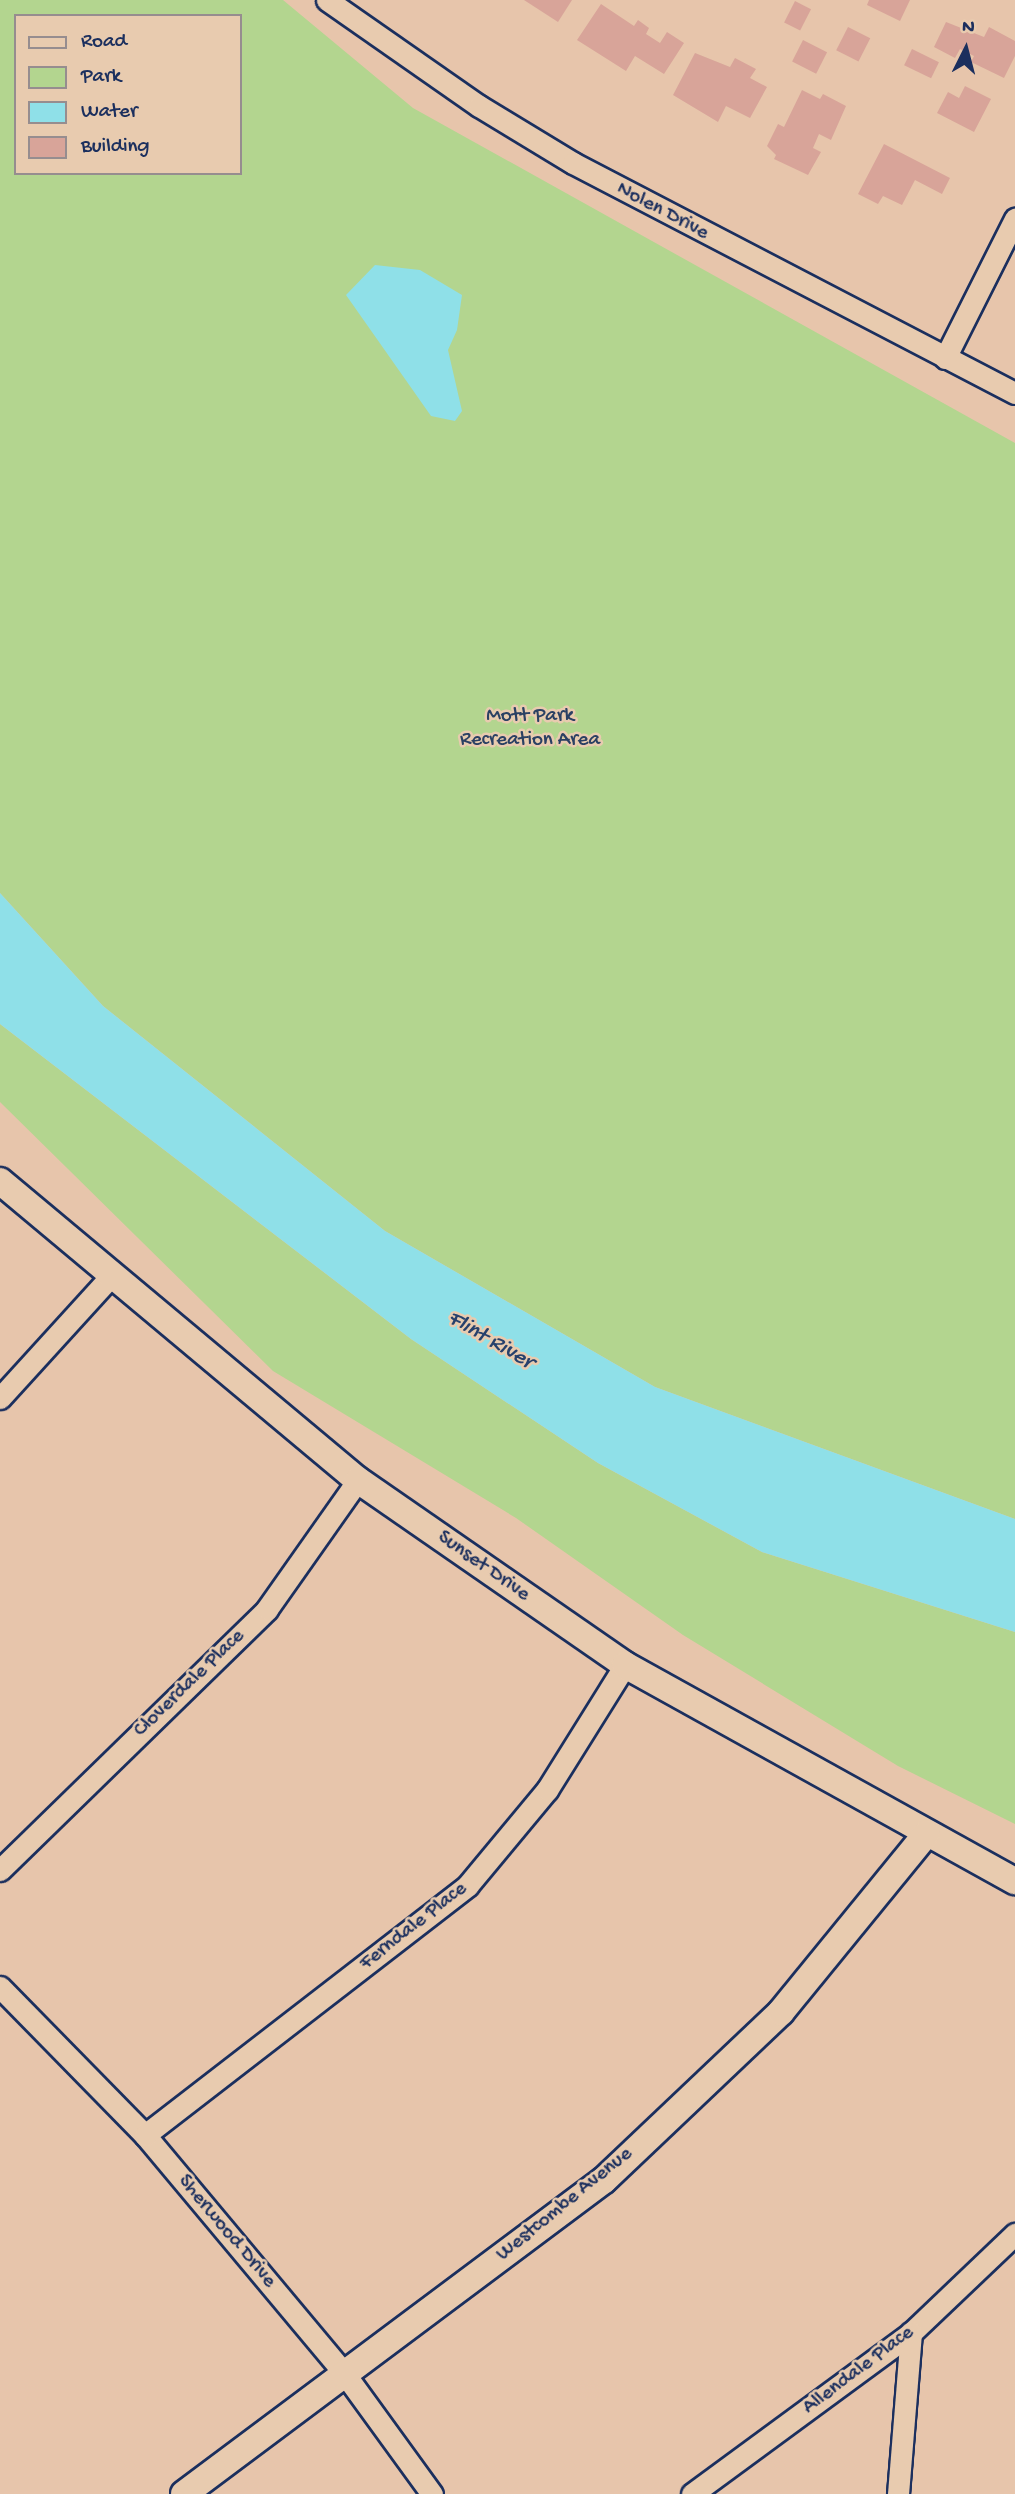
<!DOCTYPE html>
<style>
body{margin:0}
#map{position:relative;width:1015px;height:2494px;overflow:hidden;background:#e7c5ab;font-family:"Gochi Hand",sans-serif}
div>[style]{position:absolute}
.green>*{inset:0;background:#b3d58f}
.water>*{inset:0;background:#8fe0e8}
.building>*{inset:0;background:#d8a499;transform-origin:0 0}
.roads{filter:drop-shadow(2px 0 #1b2f5e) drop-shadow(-2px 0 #1b2f5e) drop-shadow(0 2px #1b2f5e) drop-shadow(0 -2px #1b2f5e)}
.minor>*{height:21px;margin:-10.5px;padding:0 10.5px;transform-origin:10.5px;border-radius:10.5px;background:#e8cbaf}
.tertiary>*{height:26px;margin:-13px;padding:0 13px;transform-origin:13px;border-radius:13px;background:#e8cbaf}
span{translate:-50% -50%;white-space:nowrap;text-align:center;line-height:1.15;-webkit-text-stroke:5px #e8cbaf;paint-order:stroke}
.street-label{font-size:21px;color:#1b2f5e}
.park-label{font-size:21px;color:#2a4063}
.water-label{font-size:23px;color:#27416c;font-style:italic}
.legend{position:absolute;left:14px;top:14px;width:228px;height:161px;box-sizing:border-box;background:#e8cbaf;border:2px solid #968d8f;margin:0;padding:9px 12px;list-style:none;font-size:21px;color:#1b2f5e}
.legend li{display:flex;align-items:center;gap:14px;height:35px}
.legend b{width:35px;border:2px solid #968d8f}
.north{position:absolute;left:931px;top:14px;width:70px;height:70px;-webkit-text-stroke:5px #e8cbaf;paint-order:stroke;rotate:6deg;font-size:19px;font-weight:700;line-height:28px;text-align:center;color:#1b2f5e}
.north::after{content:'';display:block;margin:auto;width:24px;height:32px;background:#1b2f5e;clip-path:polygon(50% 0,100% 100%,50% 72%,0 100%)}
</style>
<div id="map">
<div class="green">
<div style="clip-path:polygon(evenodd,0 0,283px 0,413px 108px,1015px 443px,1015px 1519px,655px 1387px,385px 1231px,103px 1006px,0 893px,0 0,16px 16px,240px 16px,240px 173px,16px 173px,16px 16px)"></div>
<div style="clip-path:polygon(0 1024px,411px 1339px,598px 1463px,762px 1552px,1015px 1632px,1015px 1824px,898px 1766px,683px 1635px,516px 1518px,273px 1371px,0 1102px)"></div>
</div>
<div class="water">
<div style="clip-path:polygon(375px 265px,420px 270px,462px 295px,457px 330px,448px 350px,462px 411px,455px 421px,431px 416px,346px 295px)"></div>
<div style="clip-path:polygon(0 893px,103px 1006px,385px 1231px,655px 1387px,1015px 1519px,1015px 1632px,762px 1552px,598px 1463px,411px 1339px,0 1024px)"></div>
</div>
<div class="building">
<div style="clip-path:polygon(524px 0,572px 0,558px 22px)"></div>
<div style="clip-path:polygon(869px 0,910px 0,900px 21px,867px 5px)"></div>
<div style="left:795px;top:1px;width:18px;height:24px;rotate:27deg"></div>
<div style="clip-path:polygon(601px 4px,634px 26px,638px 20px,649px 28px,646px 34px,660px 43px,667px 32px,684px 43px,664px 74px,635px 56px,626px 71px,577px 40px)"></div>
<div style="clip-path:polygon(946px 22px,984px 37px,989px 27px,1015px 41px,1015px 56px,1004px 78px,971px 62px,974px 56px,960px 49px,955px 58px,934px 47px)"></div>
<div style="left:848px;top:27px;width:25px;height:26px;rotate:27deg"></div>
<div style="left:803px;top:40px;width:27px;height:24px;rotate:27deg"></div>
<div style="left:912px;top:49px;width:30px;height:18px;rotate:26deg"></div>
<div style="clip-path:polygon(695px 53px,730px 67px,735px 58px,756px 69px,750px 78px,767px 87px,750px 118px,726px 106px,718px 122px,673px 95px)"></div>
<div style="clip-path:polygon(965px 86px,991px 99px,974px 132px,937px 113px,948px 92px,959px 98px)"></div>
<div style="clip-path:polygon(802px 90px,820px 99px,823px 94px,846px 106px,831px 140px,819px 134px,813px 148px,821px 152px,808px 175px,774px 159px,776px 155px,767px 146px,778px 124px,784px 127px)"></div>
<div style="clip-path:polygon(884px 144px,950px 178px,942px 194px,915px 180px,902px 205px,883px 196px,878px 204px,858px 194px)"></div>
</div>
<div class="roads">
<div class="minor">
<div style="left:327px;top:0;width:185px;rotate:34.9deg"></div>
<div style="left:479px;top:106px;width:110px;rotate:31.2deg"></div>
<div style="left:573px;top:163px;width:498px;rotate:27.5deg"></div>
<div style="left:945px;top:358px;width:156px;rotate:-63.3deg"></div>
<div style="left:0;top:1398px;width:165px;rotate:-47.7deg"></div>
<div style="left:0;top:1870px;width:373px;rotate:-44.3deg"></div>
<div style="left:267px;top:1609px;width:158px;rotate:-54.8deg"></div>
<div style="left:0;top:1987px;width:207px;rotate:45.6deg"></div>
<div style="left:145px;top:2135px;width:310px;rotate:50.1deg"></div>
<div style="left:344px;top:2373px;width:150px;rotate:54deg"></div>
<div style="left:145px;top:2135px;width:408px;rotate:-37.7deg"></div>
<div style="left:468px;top:1885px;width:124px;rotate:-50.3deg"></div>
<div style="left:547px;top:1790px;width:147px;rotate:-58deg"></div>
<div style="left:692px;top:2494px;width:272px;rotate:-36.3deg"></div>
<div style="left:911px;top:2333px;width:144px;rotate:-43.6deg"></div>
<div style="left:898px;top:2494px;width:162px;rotate:-85.4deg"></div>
</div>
<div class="tertiary">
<div style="left:0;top:1181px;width:466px;rotate:39.9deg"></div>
<div style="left:358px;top:1480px;width:325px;rotate:34.7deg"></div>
<div style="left:625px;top:1665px;width:446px;rotate:29deg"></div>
<div style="left:184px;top:2494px;width:524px;rotate:-36.78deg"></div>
<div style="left:604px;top:2180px;width:244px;rotate:-43.5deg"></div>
<div style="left:781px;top:2012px;width:230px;rotate:-50.8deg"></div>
</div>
</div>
<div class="street-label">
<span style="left:662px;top:212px;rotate:28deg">Nolen Drive</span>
<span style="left:483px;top:1567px;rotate:35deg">Sunset Drive</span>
<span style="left:190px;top:1684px;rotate:-44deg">Cloverdale Place</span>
<span style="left:414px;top:1927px;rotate:-38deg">Ferndale Place</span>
<span style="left:565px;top:2205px;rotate:-39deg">Westcombe Avenue</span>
<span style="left:226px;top:2232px;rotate:50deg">Sherwood Drive</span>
<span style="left:859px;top:2371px;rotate:-37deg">Allendale Place</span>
</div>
<div class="park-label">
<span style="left:530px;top:729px">Mott Park<br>Recreation Area</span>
</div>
<div class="water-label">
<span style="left:490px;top:1341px;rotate:30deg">Flint River</span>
</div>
<ul class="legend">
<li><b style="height:9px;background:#e8cbaf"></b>Road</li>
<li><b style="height:19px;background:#b3d58f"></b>Park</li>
<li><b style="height:19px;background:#8fe0e8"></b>Water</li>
<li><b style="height:19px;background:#d8a499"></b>Building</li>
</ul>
<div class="north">N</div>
</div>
